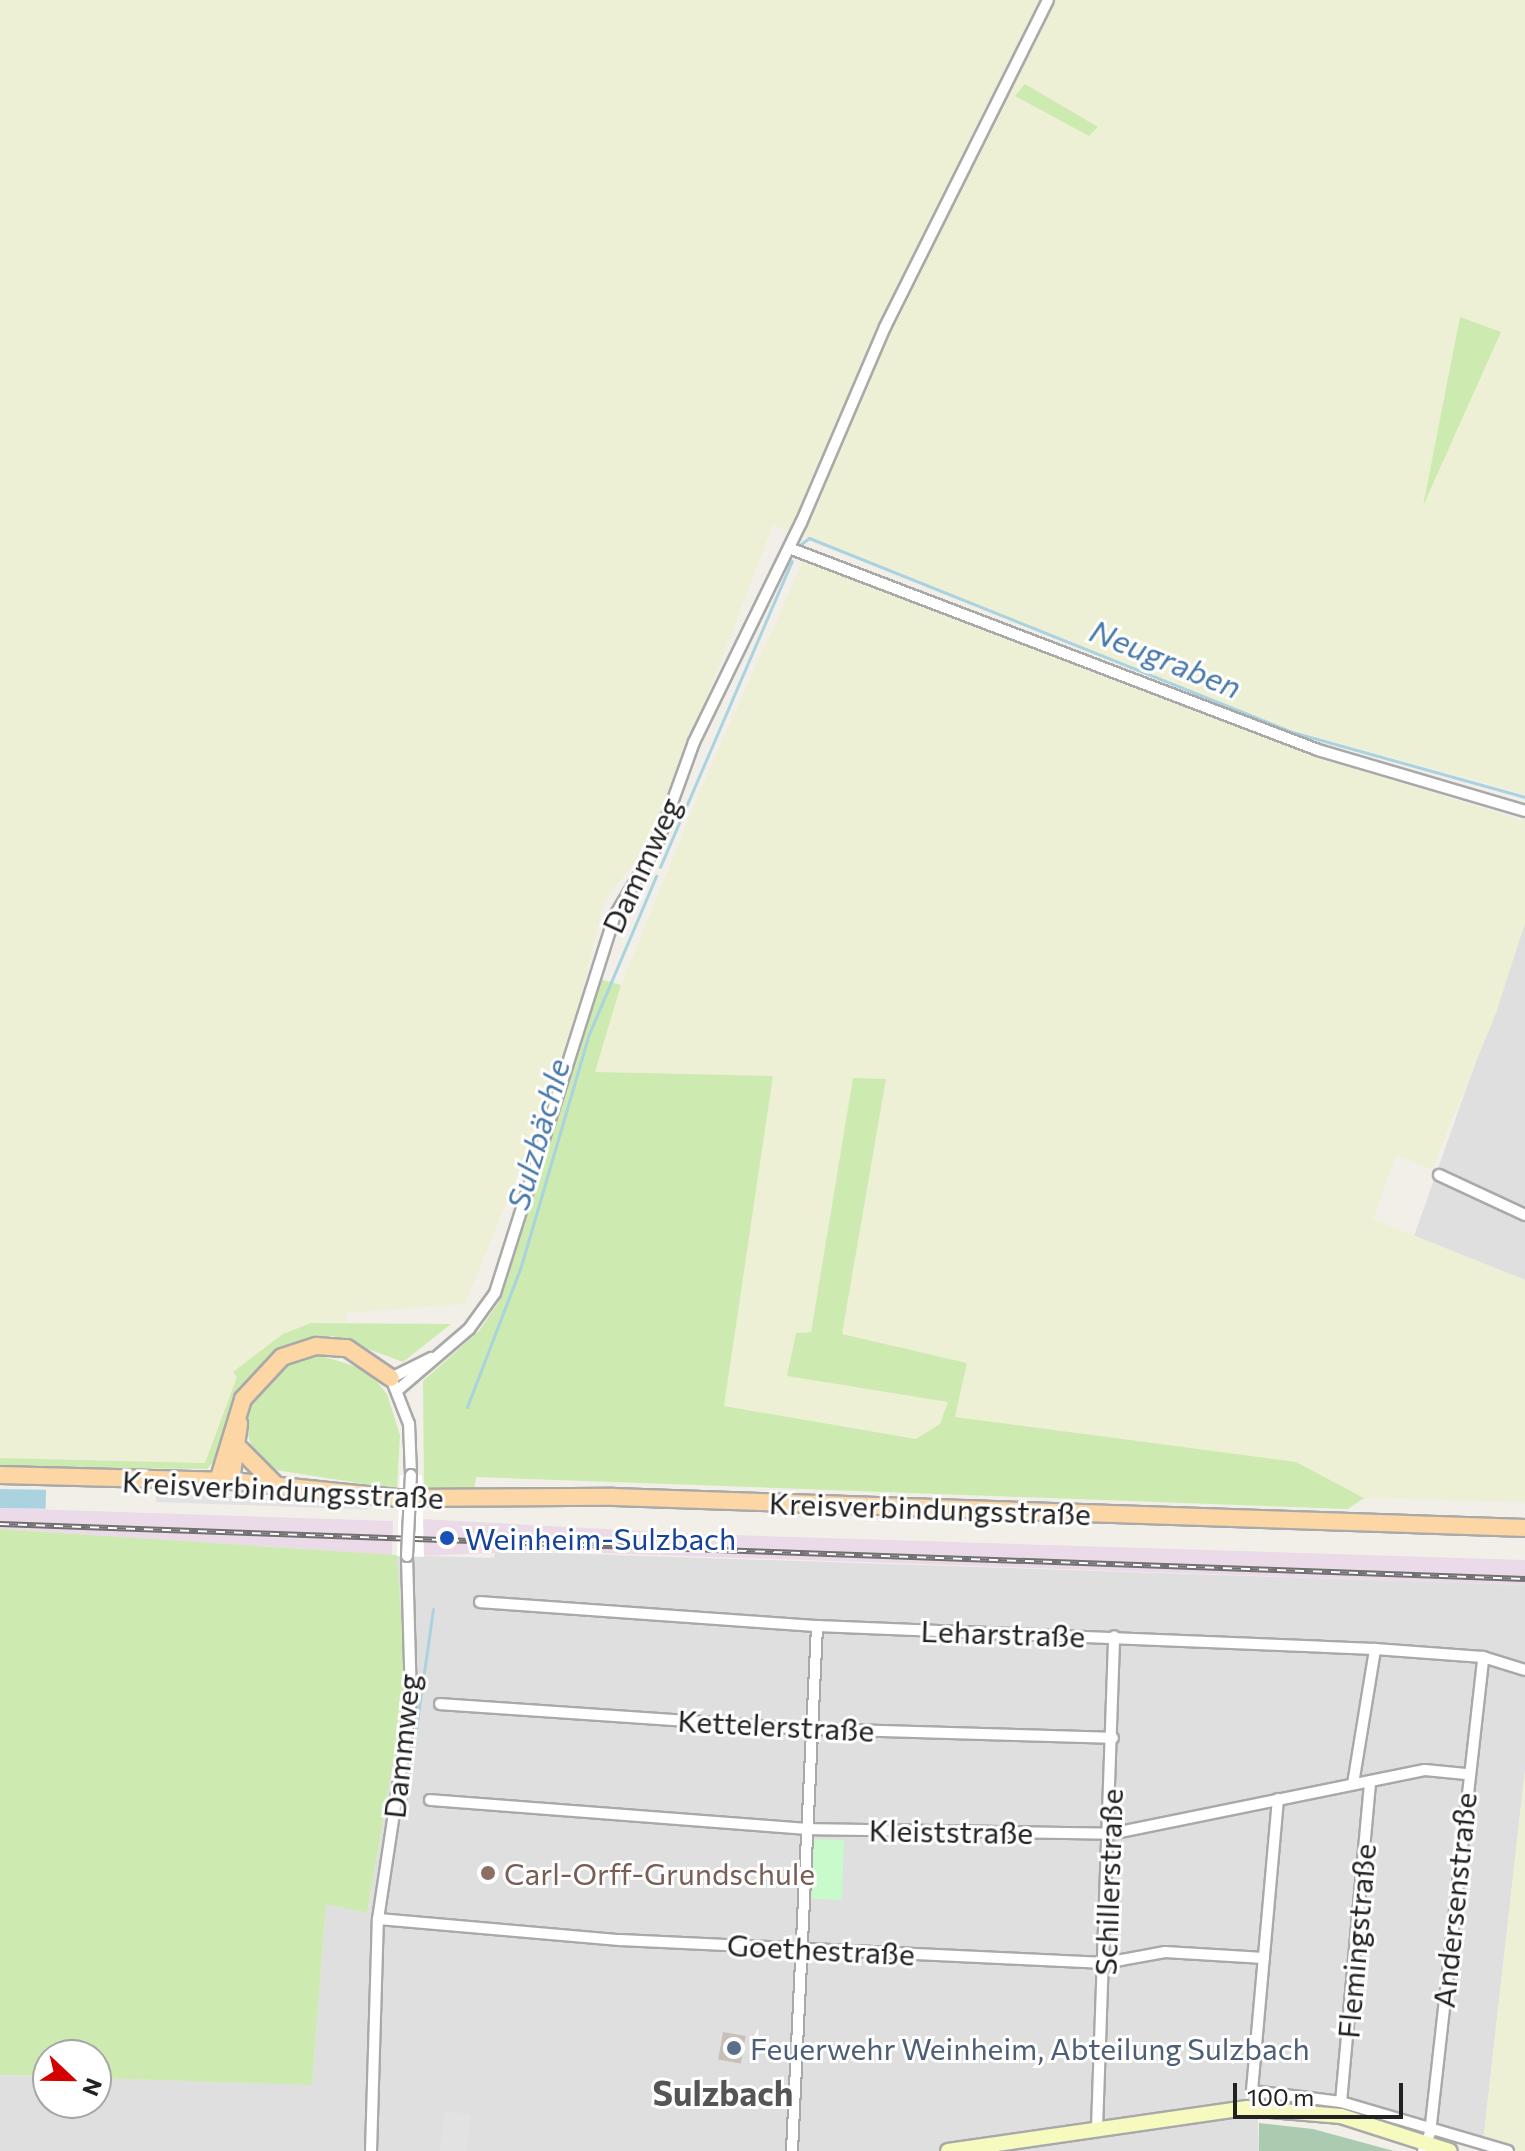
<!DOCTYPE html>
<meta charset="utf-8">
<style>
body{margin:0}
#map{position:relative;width:1525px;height:2151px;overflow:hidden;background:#f2efe9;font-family:Commissioner,sans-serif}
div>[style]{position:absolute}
.residential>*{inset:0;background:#e0dfdf}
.industrial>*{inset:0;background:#ebdbe8}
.farmland>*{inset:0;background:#eef0d5}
.grass>*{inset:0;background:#cdebb0}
.cemetery>*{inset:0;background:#aacbaf}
.park>*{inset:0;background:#c8facc;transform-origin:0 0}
.parking>*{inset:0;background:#e2e2e2;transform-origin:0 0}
.water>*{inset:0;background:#aad3df;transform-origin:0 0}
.pier>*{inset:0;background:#fff}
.stream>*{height:3px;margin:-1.5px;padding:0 1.5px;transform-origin:1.5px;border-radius:1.5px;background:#aad3df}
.building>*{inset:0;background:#c7bfb8;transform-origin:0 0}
.roads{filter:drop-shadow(2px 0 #a9a9a9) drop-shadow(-2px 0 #a9a9a9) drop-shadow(0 2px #a9a9a9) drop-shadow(0 -2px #a9a9a9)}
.minor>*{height:10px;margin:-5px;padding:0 5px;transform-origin:5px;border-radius:5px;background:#fff}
.secondary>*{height:14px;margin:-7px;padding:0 7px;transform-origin:7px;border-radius:7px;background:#f7fabf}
.primary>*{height:16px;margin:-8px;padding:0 8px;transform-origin:8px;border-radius:8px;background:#fcd6a4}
.rail>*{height:6px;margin-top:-3px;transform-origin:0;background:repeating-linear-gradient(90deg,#fff 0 9px,#707070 0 18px);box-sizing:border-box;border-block:2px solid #707070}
.bridges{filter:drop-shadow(2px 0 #a9a9a9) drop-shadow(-2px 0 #a9a9a9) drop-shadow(0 2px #a9a9a9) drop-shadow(0 -2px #a9a9a9)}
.minor-bridge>*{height:10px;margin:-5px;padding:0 5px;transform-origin:5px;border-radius:5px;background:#fff}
.dots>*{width:22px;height:22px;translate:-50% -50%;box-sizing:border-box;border:4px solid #fff;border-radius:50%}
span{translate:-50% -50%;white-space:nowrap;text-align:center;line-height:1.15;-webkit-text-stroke:6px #fff;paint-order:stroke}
.street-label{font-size:30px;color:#222}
.transit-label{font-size:30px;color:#164399}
.left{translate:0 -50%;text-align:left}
.education-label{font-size:30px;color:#785e54}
.service-label{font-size:30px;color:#4e5e75}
.water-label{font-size:32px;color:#4a7aab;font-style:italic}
.quarter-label{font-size:34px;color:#555;font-weight:700}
.north{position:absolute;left:32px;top:2039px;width:80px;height:80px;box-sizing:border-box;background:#fff;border:2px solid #a7a7a7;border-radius:50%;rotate:112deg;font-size:22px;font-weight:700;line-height:32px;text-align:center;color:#222}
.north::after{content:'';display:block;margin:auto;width:28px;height:36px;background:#d40000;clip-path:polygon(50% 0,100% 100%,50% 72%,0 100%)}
.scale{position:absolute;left:1233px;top:2083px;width:170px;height:36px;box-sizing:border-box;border:4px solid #222;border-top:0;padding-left:10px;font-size:24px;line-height:28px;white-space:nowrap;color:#222;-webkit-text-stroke:6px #fff;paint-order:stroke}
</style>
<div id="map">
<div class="residential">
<div style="clip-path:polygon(1525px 923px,1525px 1280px,1414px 1236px)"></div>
<div style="clip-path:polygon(495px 1551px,1525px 1585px,1525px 1770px,1483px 2143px,1257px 2107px,1259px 2151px,0 2151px,0 2075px,48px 2076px,48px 2103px,96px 2103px,96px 2078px,312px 2084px,326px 1903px,367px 1913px,406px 1688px,397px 1555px,494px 1558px)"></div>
</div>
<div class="industrial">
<div style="clip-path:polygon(0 1508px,393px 1521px,392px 1555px,0 1529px)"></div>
<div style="clip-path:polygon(421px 1519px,697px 1534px,1525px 1560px,1525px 1585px,543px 1551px,420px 1556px)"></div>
</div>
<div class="farmland">
<div style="clip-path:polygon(0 0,1525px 0,1525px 794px,1295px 731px,773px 525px,652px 841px,604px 901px,570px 1046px,465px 1304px,347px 1313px,347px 1322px,311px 1323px,234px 1373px,238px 1377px,206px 1463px,0 1458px)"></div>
<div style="clip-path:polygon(806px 555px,1326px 760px,1525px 821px,1525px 923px,1496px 1013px,1432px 1169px,1396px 1155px,1373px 1219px,1525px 1280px,1525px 1502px,1364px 1498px,1295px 1462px,954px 1417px,967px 1363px,842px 1334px,886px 1079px,853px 1079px,811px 1332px,788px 1376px,949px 1402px,940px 1424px,917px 1439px,723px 1406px,773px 1077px,595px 1072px,621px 985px,705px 779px)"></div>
<div style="clip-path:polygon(1525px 1770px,1525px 2151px,1516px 2151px,1483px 2143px)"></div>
</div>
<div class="grass">
<div style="clip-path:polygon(1025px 84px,1098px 127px,1089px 136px,1015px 96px)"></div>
<div style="clip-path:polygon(1460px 317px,1501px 332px,1423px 506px)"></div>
<div style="clip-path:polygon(597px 978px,621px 985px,595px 1072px,773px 1076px,724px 1406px,916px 1439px,940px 1424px,948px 1402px,787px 1376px,796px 1333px,811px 1332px,853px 1078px,886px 1079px,842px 1334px,967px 1363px,955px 1417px,1296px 1462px,1364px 1498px,1348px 1509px,476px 1477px,474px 1494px,424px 1492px,423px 1381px,479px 1331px,498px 1303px)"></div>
<div style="clip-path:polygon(311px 1323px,451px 1324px,403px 1362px,333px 1336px,280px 1349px,241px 1386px,218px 1457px,207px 1469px,0 1467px,0 1458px,205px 1463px,237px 1377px,233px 1372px,283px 1334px)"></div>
<div style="clip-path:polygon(319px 1355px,367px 1370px,387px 1394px,400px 1435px,397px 1489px,269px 1469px,256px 1460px,245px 1425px,253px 1396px,288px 1363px)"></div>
<div style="clip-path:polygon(0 1529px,397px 1555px,406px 1688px,367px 1913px,326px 1904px,312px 2085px,96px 2078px,96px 2055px,48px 2055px,48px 2076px,0 2075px)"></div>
</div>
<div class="cemetery">
<div style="clip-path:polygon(1259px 2123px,1313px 2129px,1394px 2151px,1259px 2151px)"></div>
</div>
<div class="park">
<div style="left:844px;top:1840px;width:60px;height:30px;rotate:92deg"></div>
</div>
<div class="parking">
<div style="left:156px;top:1494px;width:212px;height:8px;rotate:2deg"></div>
<div style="left:444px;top:2111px;width:27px;height:40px;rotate:6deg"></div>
</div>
<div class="water">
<div style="left:0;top:1489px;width:46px;height:19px;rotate:1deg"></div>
</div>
<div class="pier">
<div style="clip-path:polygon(400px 1475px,422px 1475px,424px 1557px,397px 1556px)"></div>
</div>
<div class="stream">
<div style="left:801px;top:544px;width:10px;rotate:-37deg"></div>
<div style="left:809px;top:538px;width:521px;rotate:21.88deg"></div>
<div style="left:1292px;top:732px;width:242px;rotate:15.6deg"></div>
<div style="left:660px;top:867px;width:333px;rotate:-66.7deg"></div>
<div style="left:467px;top:1407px;width:151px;rotate:-69deg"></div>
<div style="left:521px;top:1266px;width:242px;rotate:-73.7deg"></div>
<div style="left:589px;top:1034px;width:172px;rotate:-67deg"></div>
<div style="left:404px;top:1813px;width:206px;rotate:-81.9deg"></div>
</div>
<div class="building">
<div style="left:723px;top:2032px;width:23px;height:28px;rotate:10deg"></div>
</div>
<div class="roads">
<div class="minor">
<div style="left:789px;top:548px;width:566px;rotate:20.9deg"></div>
<div style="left:1318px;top:750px;width:216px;rotate:16.4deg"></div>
<div style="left:1439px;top:1175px;width:95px;rotate:24.9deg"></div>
<div style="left:399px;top:1389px;width:92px;rotate:-40.6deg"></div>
<div style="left:469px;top:1329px;width:44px;rotate:-54.2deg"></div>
<div style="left:495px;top:1293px;width:394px;rotate:-72.4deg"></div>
<div style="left:614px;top:917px;width:82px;rotate:-59deg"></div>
<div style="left:656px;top:847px;width:112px;rotate:-70.1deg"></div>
<div style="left:694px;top:742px;width:244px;rotate:-64deg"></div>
<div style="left:801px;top:523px;width:213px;rotate:-66.8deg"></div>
<div style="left:885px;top:327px;width:365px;rotate:-63.5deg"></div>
<div style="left:411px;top:1475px;width:51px;rotate:-92.2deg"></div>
<div style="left:409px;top:1424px;width:49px;rotate:-111.4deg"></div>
<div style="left:391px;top:1378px;width:45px;rotate:-26.6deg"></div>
<div style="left:480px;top:1602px;width:338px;rotate:4.1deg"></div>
<div style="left:817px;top:1626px;width:558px;rotate:2.36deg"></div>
<div style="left:1375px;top:1649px;width:108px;rotate:4.2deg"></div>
<div style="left:1483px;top:1657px;width:44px;rotate:17.2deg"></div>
<div style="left:440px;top:1704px;width:372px;rotate:3.9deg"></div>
<div style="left:811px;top:1729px;width:302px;rotate:1.7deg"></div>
<div style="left:1353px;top:1784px;width:137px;rotate:-80.7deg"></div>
<div style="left:1278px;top:1799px;width:293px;rotate:95.1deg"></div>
<div style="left:1252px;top:2091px;width:90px;rotate:7deg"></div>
<div style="left:1341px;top:2102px;width:174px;rotate:16.4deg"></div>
<div style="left:430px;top:1800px;width:377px;rotate:4.4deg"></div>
<div style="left:806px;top:1829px;width:304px;rotate:0.9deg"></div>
<div style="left:1110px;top:1834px;width:321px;rotate:-11.5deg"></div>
<div style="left:1425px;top:1770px;width:41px;rotate:5.6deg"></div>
<div style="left:378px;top:1919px;width:243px;rotate:5deg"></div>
<div style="left:620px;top:1940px;width:486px;rotate:2.7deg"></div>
<div style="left:1105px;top:1963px;width:61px;rotate:-10.4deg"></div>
<div style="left:1165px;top:1952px;width:99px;rotate:3.5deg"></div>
<div style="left:1341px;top:2102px;width:322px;rotate:-84.8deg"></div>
<div style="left:1097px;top:2128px;width:492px;rotate:-88deg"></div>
<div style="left:371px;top:2151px;width:232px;rotate:-88.3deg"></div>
<div style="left:378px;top:1919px;width:221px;rotate:-81.4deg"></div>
<div style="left:411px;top:1700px;width:144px;rotate:-91.6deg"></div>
<div style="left:792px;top:2151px;width:526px;rotate:-87.27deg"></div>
<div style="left:1423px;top:2151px;width:19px;rotate:-69deg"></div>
<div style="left:1430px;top:2133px;width:479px;rotate:-83.6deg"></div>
</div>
<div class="secondary">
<div style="left:948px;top:2151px;width:302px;rotate:-8.2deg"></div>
<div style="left:1247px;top:2108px;width:94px;rotate:4.9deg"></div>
<div style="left:1341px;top:2116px;width:114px;rotate:17.8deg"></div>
</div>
<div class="primary">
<div style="left:240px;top:1449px;width:51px;rotate:45deg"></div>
<div style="left:0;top:1475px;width:231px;rotate:1.5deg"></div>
<div style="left:231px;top:1481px;width:167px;rotate:5.8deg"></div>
<div style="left:397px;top:1498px;width:217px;rotate:-0.3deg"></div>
<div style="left:614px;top:1497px;width:912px;rotate:1.95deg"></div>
<div style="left:218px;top:1481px;width:86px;rotate:-73deg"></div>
<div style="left:243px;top:1399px;width:57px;rotate:-47.1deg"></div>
<div style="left:282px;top:1357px;width:36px;rotate:-18deg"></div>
<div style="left:316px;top:1346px;width:31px;rotate:4deg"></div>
<div style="left:347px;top:1348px;width:53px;rotate:34.3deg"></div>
<div style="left:231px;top:1481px;width:58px;rotate:-82deg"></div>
</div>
</div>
<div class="rail">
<div style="left:0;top:1524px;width:1526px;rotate:2.07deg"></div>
</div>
<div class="bridges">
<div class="minor-bridge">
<div style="left:407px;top:1556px;width:81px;rotate:-87.2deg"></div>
</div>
</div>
<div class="dots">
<div style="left:447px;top:1538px;background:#1a4fb4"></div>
<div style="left:488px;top:1873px;background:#8d6e63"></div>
<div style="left:734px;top:2048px;background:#5c6f8a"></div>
</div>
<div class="street-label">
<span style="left:641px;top:865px;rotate:-65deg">Dammweg</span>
<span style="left:283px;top:1489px;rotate:3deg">Kreisverbindungsstraße</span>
<span style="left:930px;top:1508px;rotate:2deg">Kreisverbindungsstraße</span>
<span style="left:1003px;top:1633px;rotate:2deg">Leharstraße</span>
<span style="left:776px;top:1725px;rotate:3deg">Kettelerstraße</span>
<span style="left:401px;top:1746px;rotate:-84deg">Dammweg</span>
<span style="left:951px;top:1831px;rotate:1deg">Kleiststraße</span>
<span style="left:1108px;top:1882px;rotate:-88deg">Schillerstraße</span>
<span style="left:1454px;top:1900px;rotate:-84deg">Andersenstraße</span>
<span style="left:1356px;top:1941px;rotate:-85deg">Flemingstraße</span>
<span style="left:821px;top:1949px;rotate:3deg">Goethestraße</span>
</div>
<div class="transit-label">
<span class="left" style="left:465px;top:1538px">Weinheim-Sulzbach</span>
</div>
<div class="education-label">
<span class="left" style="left:504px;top:1873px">Carl-Orff-Grundschule</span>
</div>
<div class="service-label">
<span class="left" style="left:750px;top:2048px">Feuerwehr Weinheim, Abteilung Sulzbach</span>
</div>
<div class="water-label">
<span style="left:1166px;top:658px;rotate:22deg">Neugraben</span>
<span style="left:537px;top:1134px;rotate:-74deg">Sulzbächle</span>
</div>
<div class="quarter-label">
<span style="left:723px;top:2093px">Sulzbach</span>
</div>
<div class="north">N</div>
<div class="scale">100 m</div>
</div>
